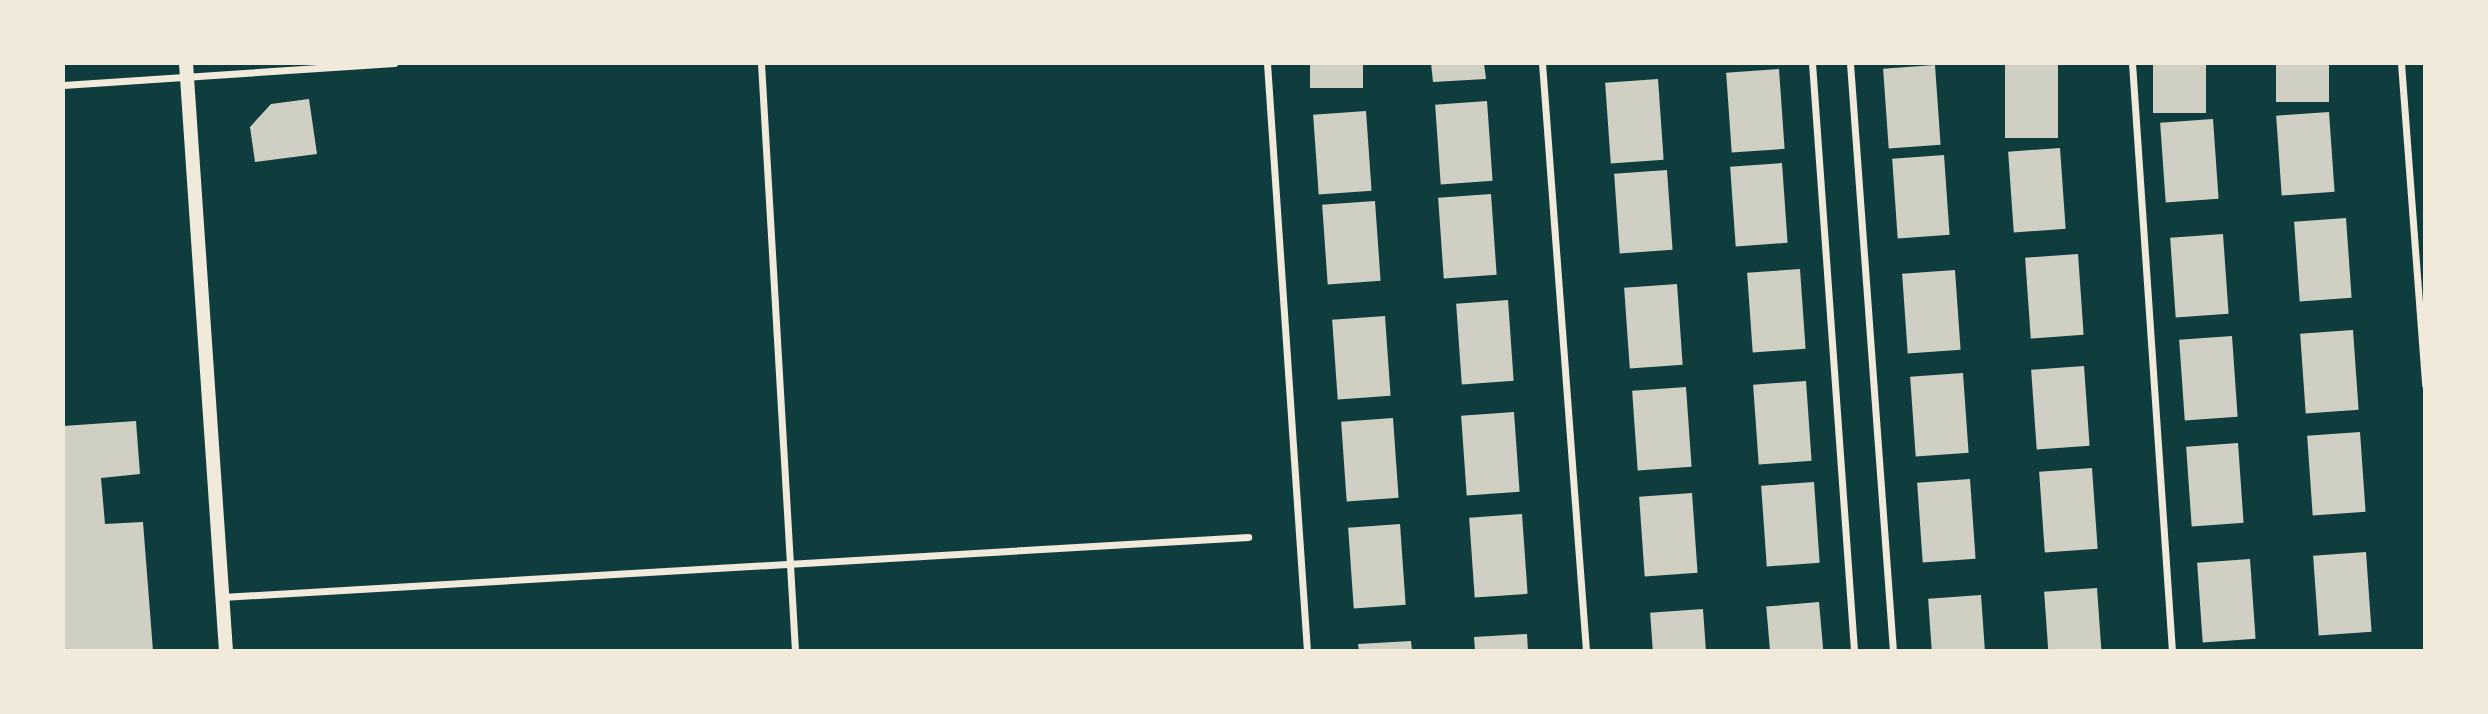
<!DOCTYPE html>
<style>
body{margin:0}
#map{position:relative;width:2488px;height:714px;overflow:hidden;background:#0f3d3e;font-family:"Public Sans",sans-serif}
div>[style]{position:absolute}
.building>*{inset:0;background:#cfcfc3;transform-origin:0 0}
.minor>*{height:7px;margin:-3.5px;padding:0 3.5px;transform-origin:3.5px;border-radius:3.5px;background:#f1e9da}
.secondary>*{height:14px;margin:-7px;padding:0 7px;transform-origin:7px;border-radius:7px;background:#f1e9da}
span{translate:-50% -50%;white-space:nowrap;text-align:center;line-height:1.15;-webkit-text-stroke:6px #f1e9da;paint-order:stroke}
.frame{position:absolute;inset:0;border:65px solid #f1e9da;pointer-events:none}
</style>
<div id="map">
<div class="building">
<div style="left:1310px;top:63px;width:53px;height:25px"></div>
<div style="clip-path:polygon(1431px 63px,1484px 63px,1486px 79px,1433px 82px)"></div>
<div style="left:2005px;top:63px;width:53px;height:75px"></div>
<div style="left:2153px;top:63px;width:53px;height:50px"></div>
<div style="left:2276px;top:63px;width:53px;height:39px"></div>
<div style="left:1935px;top:65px;width:80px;height:52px;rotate:86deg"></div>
<div style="left:1779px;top:69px;width:80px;height:53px;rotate:86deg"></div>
<div style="left:1658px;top:79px;width:81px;height:53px;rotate:86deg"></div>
<div style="clip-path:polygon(309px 99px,317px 154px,255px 162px,250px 127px,271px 104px)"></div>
<div style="left:1487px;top:101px;width:80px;height:52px;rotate:86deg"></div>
<div style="left:1366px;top:111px;width:80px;height:53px;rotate:86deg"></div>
<div style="left:2329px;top:112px;width:80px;height:53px;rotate:86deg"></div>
<div style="left:2213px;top:119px;width:80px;height:53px;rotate:86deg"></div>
<div style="left:2060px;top:148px;width:81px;height:52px;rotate:86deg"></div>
<div style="left:1944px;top:155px;width:80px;height:52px;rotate:86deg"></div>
<div style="left:1782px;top:163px;width:80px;height:52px;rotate:86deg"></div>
<div style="left:1667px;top:170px;width:80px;height:53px;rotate:86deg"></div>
<div style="left:1491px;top:194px;width:81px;height:53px;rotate:86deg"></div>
<div style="left:1375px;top:201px;width:80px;height:53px;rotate:86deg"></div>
<div style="left:2346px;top:218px;width:80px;height:52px;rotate:86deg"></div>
<div style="left:2223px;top:234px;width:80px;height:53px;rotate:86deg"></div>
<div style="left:2078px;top:254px;width:81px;height:53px;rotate:86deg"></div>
<div style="left:1800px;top:269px;width:80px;height:53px;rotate:86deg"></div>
<div style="left:1955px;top:270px;width:80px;height:53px;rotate:86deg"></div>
<div style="left:1677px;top:284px;width:81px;height:53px;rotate:86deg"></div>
<div style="left:1508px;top:300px;width:81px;height:52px;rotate:86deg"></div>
<div style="left:1385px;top:316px;width:80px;height:53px;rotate:86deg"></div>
<div style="left:2353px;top:330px;width:80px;height:53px;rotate:86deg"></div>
<div style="left:2232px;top:336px;width:81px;height:53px;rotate:86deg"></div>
<div style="left:2084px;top:366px;width:80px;height:53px;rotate:86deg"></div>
<div style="left:1963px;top:373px;width:80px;height:53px;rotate:86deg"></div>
<div style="left:1806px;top:381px;width:80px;height:53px;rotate:86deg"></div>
<div style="left:1686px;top:387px;width:80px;height:54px;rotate:86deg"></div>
<div style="left:1514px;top:412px;width:80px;height:53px;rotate:86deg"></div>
<div style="left:1393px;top:418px;width:80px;height:52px;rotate:86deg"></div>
<div style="clip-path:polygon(136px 421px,140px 474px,101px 478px,105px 524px,143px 522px,153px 651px,63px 651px,63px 426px)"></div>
<div style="left:2360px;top:432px;width:80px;height:53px;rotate:86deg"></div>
<div style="left:2238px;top:443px;width:80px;height:52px;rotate:86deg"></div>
<div style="left:2092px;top:468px;width:81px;height:53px;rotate:86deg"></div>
<div style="left:1970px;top:479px;width:80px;height:53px;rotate:86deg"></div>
<div style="left:1814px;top:482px;width:81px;height:53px;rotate:86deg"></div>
<div style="left:1692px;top:493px;width:80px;height:53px;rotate:86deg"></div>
<div style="left:1522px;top:514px;width:80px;height:53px;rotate:86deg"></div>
<div style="left:1400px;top:524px;width:81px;height:52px;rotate:86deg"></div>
<div style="left:2366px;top:552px;width:80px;height:53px;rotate:86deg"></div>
<div style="left:2250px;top:559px;width:80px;height:53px;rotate:86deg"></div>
<div style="left:2097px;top:588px;width:63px;height:53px;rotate:86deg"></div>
<div style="left:1981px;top:595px;width:56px;height:53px;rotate:86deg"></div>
<div style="left:1819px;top:602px;width:49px;height:53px;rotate:85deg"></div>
<div style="left:1703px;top:609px;width:42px;height:53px;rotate:86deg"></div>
<div style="clip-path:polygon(1527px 634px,1528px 651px,1475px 651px,1474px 637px)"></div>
<div style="clip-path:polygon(1411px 641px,1412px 651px,1359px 651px,1358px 644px)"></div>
</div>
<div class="minor">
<div style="left:761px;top:63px;width:589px;rotate:86.69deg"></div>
<div style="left:1267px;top:63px;width:589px;rotate:86.11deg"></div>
<div style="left:1542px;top:63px;width:590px;rotate:85.72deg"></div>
<div style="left:1812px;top:63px;width:589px;rotate:85.91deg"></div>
<div style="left:1850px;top:63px;width:590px;rotate:85.82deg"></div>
<div style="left:2132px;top:63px;width:589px;rotate:86.11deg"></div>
<div style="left:2401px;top:63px;width:323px;rotate:85.7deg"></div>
<div style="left:63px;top:85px;width:332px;rotate:-3.8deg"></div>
<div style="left:222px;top:597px;width:1028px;rotate:-3.35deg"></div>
</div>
<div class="secondary">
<div style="left:186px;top:63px;width:589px;rotate:86.11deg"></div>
</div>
<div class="frame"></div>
</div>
